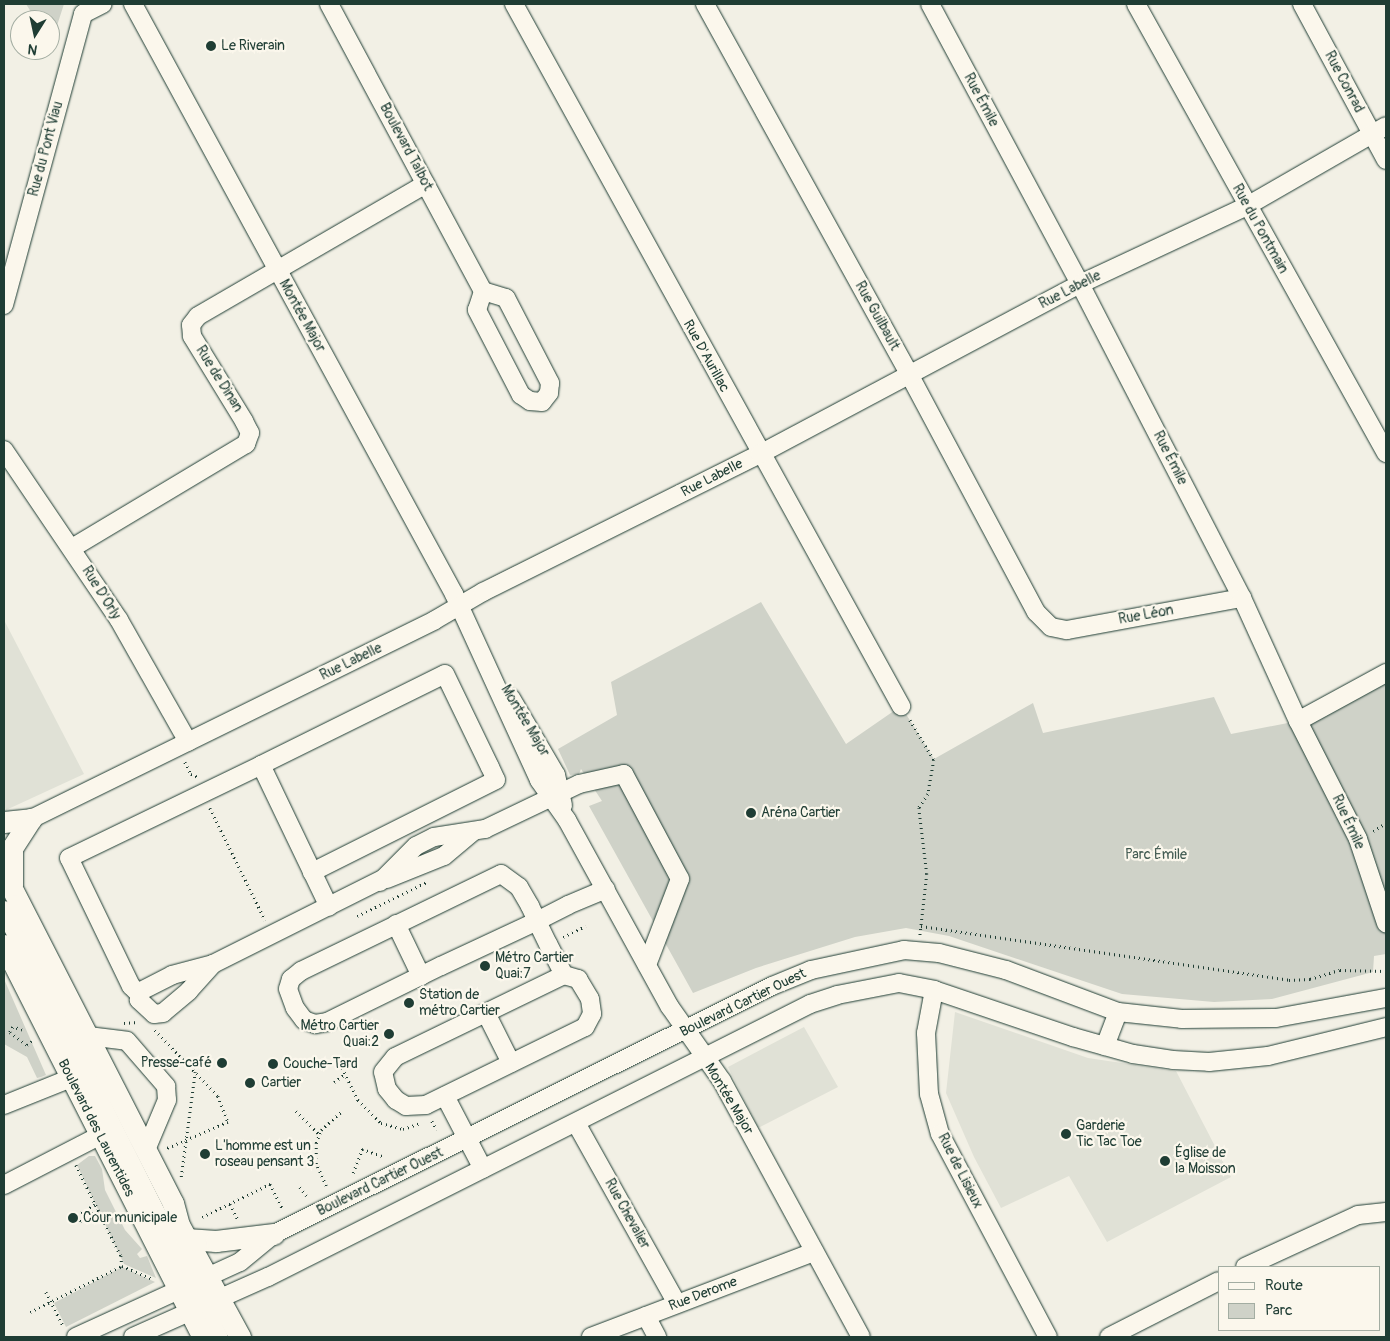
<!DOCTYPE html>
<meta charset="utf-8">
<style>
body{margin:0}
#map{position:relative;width:1390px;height:1341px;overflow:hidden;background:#f2f0e5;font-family:Pangolin,sans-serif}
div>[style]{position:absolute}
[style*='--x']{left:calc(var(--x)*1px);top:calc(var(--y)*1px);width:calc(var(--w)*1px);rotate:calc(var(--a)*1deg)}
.built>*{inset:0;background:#e0e1d6}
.green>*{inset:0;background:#cfd2c8}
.path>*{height:2.5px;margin-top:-1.25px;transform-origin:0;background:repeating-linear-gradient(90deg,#1f3d34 0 1px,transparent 0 5px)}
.roads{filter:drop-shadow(0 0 1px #1f3d34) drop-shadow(0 0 1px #1f3d34)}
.minor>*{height:18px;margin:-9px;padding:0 9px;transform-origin:9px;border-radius:9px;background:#fbf7ec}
.major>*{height:21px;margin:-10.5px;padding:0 10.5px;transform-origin:10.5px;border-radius:10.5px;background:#fbf7ec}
.dots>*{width:14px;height:14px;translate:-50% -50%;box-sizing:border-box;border:2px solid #fbf7ec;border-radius:50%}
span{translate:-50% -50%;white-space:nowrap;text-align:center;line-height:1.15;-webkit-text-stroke:4.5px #fbf7ec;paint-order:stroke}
.poi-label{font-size:14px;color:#1f3d34}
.left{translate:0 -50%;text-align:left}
.right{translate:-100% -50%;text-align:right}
.street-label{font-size:14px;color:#1f3d34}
.park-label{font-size:14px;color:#425b52}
.frame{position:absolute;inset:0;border:5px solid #1f3d34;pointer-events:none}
.legend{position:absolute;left:1218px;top:1266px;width:162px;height:65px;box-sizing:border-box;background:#fbf7ec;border:1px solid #a3ada2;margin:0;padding:6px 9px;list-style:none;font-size:15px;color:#1f3d34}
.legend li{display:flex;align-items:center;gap:10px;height:25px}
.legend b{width:25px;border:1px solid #a3ada2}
.north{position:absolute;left:10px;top:10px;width:50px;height:50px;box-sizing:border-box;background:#fbf7ec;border:1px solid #a3ada2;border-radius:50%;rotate:190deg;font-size:14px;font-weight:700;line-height:20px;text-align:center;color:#1f3d34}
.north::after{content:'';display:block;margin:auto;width:18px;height:22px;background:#1f3d34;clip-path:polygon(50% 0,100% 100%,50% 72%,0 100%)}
</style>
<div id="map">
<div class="built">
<i style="clip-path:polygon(4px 620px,84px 774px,6px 810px,4px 805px)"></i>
<i style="clip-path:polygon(955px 1012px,1088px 1058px,1176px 1071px,1231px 1177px,1107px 1242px,1069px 1176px,1001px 1208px,974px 1157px,946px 1093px)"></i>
<i style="clip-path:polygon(804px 1027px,838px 1087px,758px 1128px,728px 1067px)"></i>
</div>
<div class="green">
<i style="clip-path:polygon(26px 4px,64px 4px,53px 38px,50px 20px,36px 20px)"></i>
<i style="clip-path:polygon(761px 602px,846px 744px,901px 706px,934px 759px,1033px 703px,1043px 733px,1214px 697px,1231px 734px,1298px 721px,1386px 673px,1386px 954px,1374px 956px,1373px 972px,1272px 999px,1214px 1002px,1122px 994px,949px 936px,906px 928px,855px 937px,756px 968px,693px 993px,589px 806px,602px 801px,581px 769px,579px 774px,570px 775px,558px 749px,617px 715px,611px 682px)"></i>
<i style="clip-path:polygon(4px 979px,46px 1075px,41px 1077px,37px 1078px,27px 1057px,4px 1044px)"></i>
<i style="clip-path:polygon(89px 1156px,95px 1156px,102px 1169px,105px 1190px,125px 1230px,142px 1249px,137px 1254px,140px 1258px,147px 1256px,156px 1278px,124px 1264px,77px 1165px)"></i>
<i style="clip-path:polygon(122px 1267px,155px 1282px,66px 1327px,54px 1303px)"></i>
</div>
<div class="path">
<i style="--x:910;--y:720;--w:47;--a:59"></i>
<i style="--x:934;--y:760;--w:35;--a:100"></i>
<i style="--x:928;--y:794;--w:17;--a:123"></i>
<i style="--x:919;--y:808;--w:66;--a:83.1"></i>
<i style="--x:927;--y:874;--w:62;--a:96.4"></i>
<i style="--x:185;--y:762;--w:13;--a:63"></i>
<i style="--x:191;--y:774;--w:8;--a:23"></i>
<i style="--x:210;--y:808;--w:125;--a:63.8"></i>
<i style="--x:1373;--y:831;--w:15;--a:-32"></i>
<i style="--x:357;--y:916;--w:78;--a:-25.9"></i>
<i style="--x:921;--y:926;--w:372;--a:8.3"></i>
<i style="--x:1289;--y:980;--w:21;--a:-3"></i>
<i style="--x:1310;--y:979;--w:31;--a:-17"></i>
<i style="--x:1340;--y:970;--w:46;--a:1.2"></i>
<i style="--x:563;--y:937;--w:25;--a:-26"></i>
<i style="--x:124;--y:1023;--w:14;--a:-4"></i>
<i style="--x:22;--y:1030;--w:9;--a:-162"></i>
<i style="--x:13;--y:1027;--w:6;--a:121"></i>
<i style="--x:10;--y:1032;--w:21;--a:37"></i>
<i style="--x:27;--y:1045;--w:6;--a:-39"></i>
<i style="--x:155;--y:1030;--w:91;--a:46.3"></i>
<i style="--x:218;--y:1096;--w:28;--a:69"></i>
<i style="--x:228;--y:1122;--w:68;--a:156.5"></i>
<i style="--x:338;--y:1059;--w:46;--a:64"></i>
<i style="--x:358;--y:1100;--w:33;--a:45"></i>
<i style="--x:381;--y:1123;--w:23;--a:15"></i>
<i style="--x:403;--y:1129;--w:18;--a:-19"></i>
<i style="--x:187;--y:1064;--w:8;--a:-45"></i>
<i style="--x:334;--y:1082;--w:14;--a:-36"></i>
<i style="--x:296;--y:1111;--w:33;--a:45"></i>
<i style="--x:432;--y:1121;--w:10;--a:61"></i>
<i style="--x:76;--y:1165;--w:102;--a:63.7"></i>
<i style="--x:121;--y:1256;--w:10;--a:84"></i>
<i style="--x:353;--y:1173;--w:26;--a:-69"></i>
<i style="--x:362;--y:1149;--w:24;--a:19"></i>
<i style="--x:181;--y:1177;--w:106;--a:-82.4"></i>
<i style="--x:326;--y:1186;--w:24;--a:-114"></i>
<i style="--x:316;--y:1164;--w:21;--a:-90"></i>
<i style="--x:316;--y:1143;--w:14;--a:-69"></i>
<i style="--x:321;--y:1130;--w:28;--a:-42"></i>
<i style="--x:300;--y:1187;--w:11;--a:52"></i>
<i style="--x:230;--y:1204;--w:18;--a:63"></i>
<i style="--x:95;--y:1205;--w:21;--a:149"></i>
<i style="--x:77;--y:1216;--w:6;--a:59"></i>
<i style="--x:80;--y:1221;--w:21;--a:-31"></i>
<i style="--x:202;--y:1217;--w:76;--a:-25.9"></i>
<i style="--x:270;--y:1184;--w:27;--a:63"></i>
<i style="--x:122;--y:1266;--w:33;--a:23"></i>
<i style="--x:46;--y:1292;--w:39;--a:63"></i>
<i style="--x:30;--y:1312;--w:103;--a:-26.6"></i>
</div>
<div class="roads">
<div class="minor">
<i style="--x:133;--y:4;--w:672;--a:61.45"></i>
<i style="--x:454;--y:594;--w:205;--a:65.4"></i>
<i style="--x:539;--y:780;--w:49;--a:55"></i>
<i style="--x:567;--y:820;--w:213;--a:61.2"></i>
<i style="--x:670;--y:1007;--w:90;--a:54.9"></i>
<i style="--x:722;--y:1081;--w:291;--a:61.5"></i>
<i style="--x:329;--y:4;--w:326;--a:61.8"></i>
<i style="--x:483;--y:291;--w:24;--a:17"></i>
<i style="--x:506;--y:298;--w:96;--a:62.6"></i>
<i style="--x:550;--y:383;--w:10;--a:96"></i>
<i style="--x:549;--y:393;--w:11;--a:128"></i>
<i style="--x:542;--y:402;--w:12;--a:-175"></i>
<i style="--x:530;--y:401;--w:11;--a:-146"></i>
<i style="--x:521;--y:395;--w:96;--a:-117.4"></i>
<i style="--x:477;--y:310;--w:20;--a:-72"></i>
<i style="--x:514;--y:4;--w:802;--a:61.13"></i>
<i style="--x:705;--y:4;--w:423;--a:61.1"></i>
<i style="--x:909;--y:374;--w:270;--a:61.9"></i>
<i style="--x:1036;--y:612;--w:21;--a:45"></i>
<i style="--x:1051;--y:627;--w:16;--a:11"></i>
<i style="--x:1067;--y:630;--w:178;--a:-10.4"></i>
<i style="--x:930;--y:4;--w:318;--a:61.8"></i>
<i style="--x:1080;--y:284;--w:353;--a:62.7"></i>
<i style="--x:1242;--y:598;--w:135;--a:65.5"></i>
<i style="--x:1298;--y:721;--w:132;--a:63"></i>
<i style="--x:1358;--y:839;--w:89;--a:71.6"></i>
<i style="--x:1136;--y:4;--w:514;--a:60.89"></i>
<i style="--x:1302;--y:4;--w:177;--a:61.7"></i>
<i style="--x:4;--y:305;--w:302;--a:-74.8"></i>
<i style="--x:83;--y:14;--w:22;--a:-27"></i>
<i style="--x:4;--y:450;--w:205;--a:55.9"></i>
<i style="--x:119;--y:620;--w:140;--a:60.5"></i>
<i style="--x:72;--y:548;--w:203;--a:-30.9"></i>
<i style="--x:246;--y:444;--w:12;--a:-70"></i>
<i style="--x:250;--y:433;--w:13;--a:-117"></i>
<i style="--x:244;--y:421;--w:100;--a:-121.5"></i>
<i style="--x:192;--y:336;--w:11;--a:-95"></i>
<i style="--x:191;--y:325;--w:11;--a:-52"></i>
<i style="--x:198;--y:316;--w:263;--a:-30.1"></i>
<i style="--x:511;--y:698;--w:89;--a:59.7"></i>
<i style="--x:556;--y:775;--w:31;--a:77"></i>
<i style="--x:1298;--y:721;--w:100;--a:-28.6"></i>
<i style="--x:261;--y:765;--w:205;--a:-26.3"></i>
<i style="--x:445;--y:674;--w:103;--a:64.2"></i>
<i style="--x:490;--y:767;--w:14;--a:65"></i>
<i style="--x:496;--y:780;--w:206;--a:153.4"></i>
<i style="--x:31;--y:819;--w:450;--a:-26.2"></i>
<i style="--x:435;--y:620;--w:56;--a:-30.3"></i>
<i style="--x:483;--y:592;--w:309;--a:-26.5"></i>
<i style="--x:760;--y:454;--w:362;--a:-28"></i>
<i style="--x:1080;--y:284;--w:184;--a:-25"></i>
<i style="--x:1247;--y:206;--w:160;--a:-29.9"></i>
<i style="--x:387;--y:879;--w:61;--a:-22"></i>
<i style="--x:444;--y:856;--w:38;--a:-40"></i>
<i style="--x:380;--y:882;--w:51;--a:-45"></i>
<i style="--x:416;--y:846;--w:20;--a:-27"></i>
<i style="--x:434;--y:837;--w:52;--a:-8.9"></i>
<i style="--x:485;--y:829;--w:104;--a:-25.6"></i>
<i style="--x:579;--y:784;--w:46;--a:-12.5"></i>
<i style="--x:624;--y:774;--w:119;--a:61.9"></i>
<i style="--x:680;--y:879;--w:92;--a:111"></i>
<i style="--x:4;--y:910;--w:478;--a:63.3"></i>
<i style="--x:396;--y:924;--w:58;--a:64.3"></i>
<i style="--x:213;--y:964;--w:36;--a:132"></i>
<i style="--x:189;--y:991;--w:34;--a:140"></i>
<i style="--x:163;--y:1013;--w:9;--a:174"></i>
<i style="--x:154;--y:1014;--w:21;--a:-137"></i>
<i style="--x:139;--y:1000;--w:9;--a:-77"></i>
<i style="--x:141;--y:991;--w:35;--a:-27"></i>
<i style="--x:172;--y:975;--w:42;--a:-15"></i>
<i style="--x:213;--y:964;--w:197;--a:-26.6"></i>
<i style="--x:564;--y:975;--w:35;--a:-117"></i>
<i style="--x:548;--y:944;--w:25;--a:-116"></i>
<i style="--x:537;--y:921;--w:17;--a:-115"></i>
<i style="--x:530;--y:906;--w:22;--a:-120"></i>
<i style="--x:519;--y:887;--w:22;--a:-144"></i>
<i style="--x:501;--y:874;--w:222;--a:154.1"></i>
<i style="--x:301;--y:971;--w:13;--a:141"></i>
<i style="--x:291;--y:979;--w:10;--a:107"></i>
<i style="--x:288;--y:989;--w:20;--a:70"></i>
<i style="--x:295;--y:1008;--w:15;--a:53"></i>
<i style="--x:304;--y:1020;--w:12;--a:20"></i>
<i style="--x:315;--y:1024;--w:12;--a:-9"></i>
<i style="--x:327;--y:1022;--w:127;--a:-26.2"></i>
<i style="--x:441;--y:966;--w:106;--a:-25.1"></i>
<i style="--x:537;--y:921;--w:35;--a:-27"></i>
<i style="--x:568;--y:905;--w:41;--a:-22.8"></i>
<i style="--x:564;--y:975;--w:15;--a:16"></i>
<i style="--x:578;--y:979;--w:23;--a:59"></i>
<i style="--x:590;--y:999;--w:15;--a:82"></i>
<i style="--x:592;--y:1014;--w:15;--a:118"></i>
<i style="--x:585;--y:1027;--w:177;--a:153.9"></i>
<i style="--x:426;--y:1105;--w:20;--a:177"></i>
<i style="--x:406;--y:1106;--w:12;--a:-149"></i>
<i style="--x:396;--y:1100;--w:14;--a:-129"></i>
<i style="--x:387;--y:1089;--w:17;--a:-103"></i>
<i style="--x:383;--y:1072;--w:19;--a:-51"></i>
<i style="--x:395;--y:1057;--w:188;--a:-25.9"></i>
<i style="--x:934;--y:990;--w:44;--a:100.5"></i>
<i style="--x:926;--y:1033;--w:61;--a:87.2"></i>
<i style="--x:929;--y:1094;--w:41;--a:74.6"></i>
<i style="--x:940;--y:1134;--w:230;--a:62"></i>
<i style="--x:139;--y:994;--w:11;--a:-135"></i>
<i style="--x:131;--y:986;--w:142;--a:-115.8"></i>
<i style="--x:69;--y:858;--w:213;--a:-25.8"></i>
<i style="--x:261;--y:765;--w:157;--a:64.4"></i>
<i style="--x:486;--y:1013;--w:56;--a:63.4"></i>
<i style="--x:88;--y:1036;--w:39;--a:7"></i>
<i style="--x:127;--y:1041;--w:60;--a:49.1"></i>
<i style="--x:166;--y:1086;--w:14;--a:86"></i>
<i style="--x:167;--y:1100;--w:54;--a:112.8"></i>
<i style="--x:1105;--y:1046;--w:36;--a:-69"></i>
<i style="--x:445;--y:1096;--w:82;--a:62.5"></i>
<i style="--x:4;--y:1105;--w:72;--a:-21.9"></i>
<i style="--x:576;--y:1123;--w:207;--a:60.8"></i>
<i style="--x:4;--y:1185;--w:109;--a:-27.3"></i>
<i style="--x:1245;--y:1267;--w:124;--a:-24.7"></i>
<i style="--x:1358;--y:1215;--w:28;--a:-6"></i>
<i style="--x:646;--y:1316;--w:24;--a:62"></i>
<i style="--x:76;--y:1337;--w:180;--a:-24.6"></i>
<i style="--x:240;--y:1262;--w:44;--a:-39.5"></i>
<i style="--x:274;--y:1234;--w:556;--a:-26.47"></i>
<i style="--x:772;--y:986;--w:42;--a:-22.3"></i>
<i style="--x:811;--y:970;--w:95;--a:-12.1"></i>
<i style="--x:904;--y:950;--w:35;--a:5"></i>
<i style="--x:939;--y:953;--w:69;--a:14.2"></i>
<i style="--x:1006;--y:970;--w:120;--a:20.6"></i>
<i style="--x:1118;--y:1012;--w:64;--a:6.2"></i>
<i style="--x:1182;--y:1019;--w:94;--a:-0.6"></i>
<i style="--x:1276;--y:1018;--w:112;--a:-10.3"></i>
<i style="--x:133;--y:1337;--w:148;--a:-24"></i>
<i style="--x:268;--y:1277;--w:607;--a:-26.73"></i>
<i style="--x:810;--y:1004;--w:28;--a:-18"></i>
<i style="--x:837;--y:995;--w:63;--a:-11"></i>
<i style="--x:899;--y:983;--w:36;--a:11"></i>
<i style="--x:934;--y:990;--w:147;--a:18.7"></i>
<i style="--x:1073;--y:1037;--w:62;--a:15.8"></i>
<i style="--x:1133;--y:1054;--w:40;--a:8.5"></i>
<i style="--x:1173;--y:1060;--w:36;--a:3"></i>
<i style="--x:1209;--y:1062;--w:59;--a:-5.8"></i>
<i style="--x:1268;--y:1056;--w:122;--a:-13.8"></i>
<i style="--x:591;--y:1337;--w:239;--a:-20.9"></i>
<i style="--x:1109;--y:1337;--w:123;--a:-27"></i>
</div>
<div class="major">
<i style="--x:4;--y:822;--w:27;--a:-6"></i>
<i style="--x:4;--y:873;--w:371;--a:62.9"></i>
<i style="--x:173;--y:1203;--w:23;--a:75"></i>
<i style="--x:179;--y:1225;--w:128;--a:61.4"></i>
<i style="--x:12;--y:885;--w:37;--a:-90"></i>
<i style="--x:12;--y:848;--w:35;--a:-57"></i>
<i style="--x:4;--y:945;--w:440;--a:63.1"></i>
<i style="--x:186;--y:1239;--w:30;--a:4"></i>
<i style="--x:216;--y:1241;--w:58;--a:-6.9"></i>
</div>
</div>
<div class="dots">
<i style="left:211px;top:46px;background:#1f3d34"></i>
<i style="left:751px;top:813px;background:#1f3d34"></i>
<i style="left:485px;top:966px;background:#1f3d34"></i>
<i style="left:409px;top:1003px;background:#1f3d34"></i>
<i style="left:389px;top:1034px;background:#1f3d34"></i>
<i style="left:222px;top:1063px;background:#1f3d34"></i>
<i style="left:273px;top:1064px;background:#1f3d34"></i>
<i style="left:250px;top:1083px;background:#1f3d34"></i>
<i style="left:1066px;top:1134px;background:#1f3d34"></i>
<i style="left:205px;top:1154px;background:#1f3d34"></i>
<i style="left:1165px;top:1161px;background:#1f3d34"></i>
<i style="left:73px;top:1218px;background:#1f3d34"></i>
</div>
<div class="poi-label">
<span class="left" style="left:221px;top:46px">Le Riverain</span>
<span class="left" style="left:761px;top:813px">Aréna Cartier</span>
<span class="left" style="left:495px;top:966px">Métro Cartier<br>Quai:7</span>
<span class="left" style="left:419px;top:1003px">Station de<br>métro Cartier</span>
<span class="right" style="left:379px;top:1034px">Métro Cartier<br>Quai:2</span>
<span class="right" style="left:212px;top:1063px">Presse-café</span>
<span class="left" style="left:283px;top:1064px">Couche-Tard</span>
<span class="left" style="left:261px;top:1083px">Cartier</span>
<span class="left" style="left:1076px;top:1134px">Garderie<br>Tic Tac Toe</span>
<span class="left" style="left:215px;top:1154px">L'homme est un<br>roseau pensant 3</span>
<span class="left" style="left:1175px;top:1161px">Église de<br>la Moisson</span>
<span class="left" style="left:83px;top:1218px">Cour municipale</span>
</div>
<div class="street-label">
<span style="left:1344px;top:82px;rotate:62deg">Rue Conrad</span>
<span style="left:981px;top:100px;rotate:62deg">Rue Émile</span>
<span style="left:406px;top:147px;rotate:62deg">Boulevard Talbot</span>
<span style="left:46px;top:149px;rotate:-75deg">Rue du Pont Viau</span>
<span style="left:1260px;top:229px;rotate:61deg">Rue du Pontmain</span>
<span style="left:1070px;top:290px;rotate:-27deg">Rue Labelle</span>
<span style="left:302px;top:316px;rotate:61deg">Montée Major</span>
<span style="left:877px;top:316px;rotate:61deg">Rue Guilbault</span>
<span style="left:706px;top:356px;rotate:61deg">Rue D'Aurillac</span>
<span style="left:219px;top:379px;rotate:58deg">Rue de Dinan</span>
<span style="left:1170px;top:458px;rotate:63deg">Rue Émile</span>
<span style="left:712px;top:478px;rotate:-27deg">Rue Labelle</span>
<span style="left:101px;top:593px;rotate:58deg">Rue D'Orly</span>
<span style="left:1146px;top:615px;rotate:-10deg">Rue Léon</span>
<span style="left:351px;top:662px;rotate:-26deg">Rue Labelle</span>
<span style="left:525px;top:721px;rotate:59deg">Montée Major</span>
<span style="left:1348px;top:822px;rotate:65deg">Rue Émile</span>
<span style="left:743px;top:1003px;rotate:-26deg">Boulevard Cartier Ouest</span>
<span style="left:729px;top:1099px;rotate:59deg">Montée Major</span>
<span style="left:96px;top:1128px;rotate:63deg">Boulevard des Laurentides</span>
<span style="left:960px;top:1171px;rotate:63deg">Rue de Lisieux</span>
<span style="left:380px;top:1182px;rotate:-26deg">Boulevard Cartier Ouest</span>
<span style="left:627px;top:1214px;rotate:61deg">Rue Chevalier</span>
<span style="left:703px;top:1294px;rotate:-21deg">Rue Derome</span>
</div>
<div class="park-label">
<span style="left:1156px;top:855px">Parc Émile</span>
</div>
<div class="frame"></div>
<ul class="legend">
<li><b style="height:6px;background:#fbf7ec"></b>Route</li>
<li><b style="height:14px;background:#cfd2c8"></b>Parc</li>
</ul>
<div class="north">N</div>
</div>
